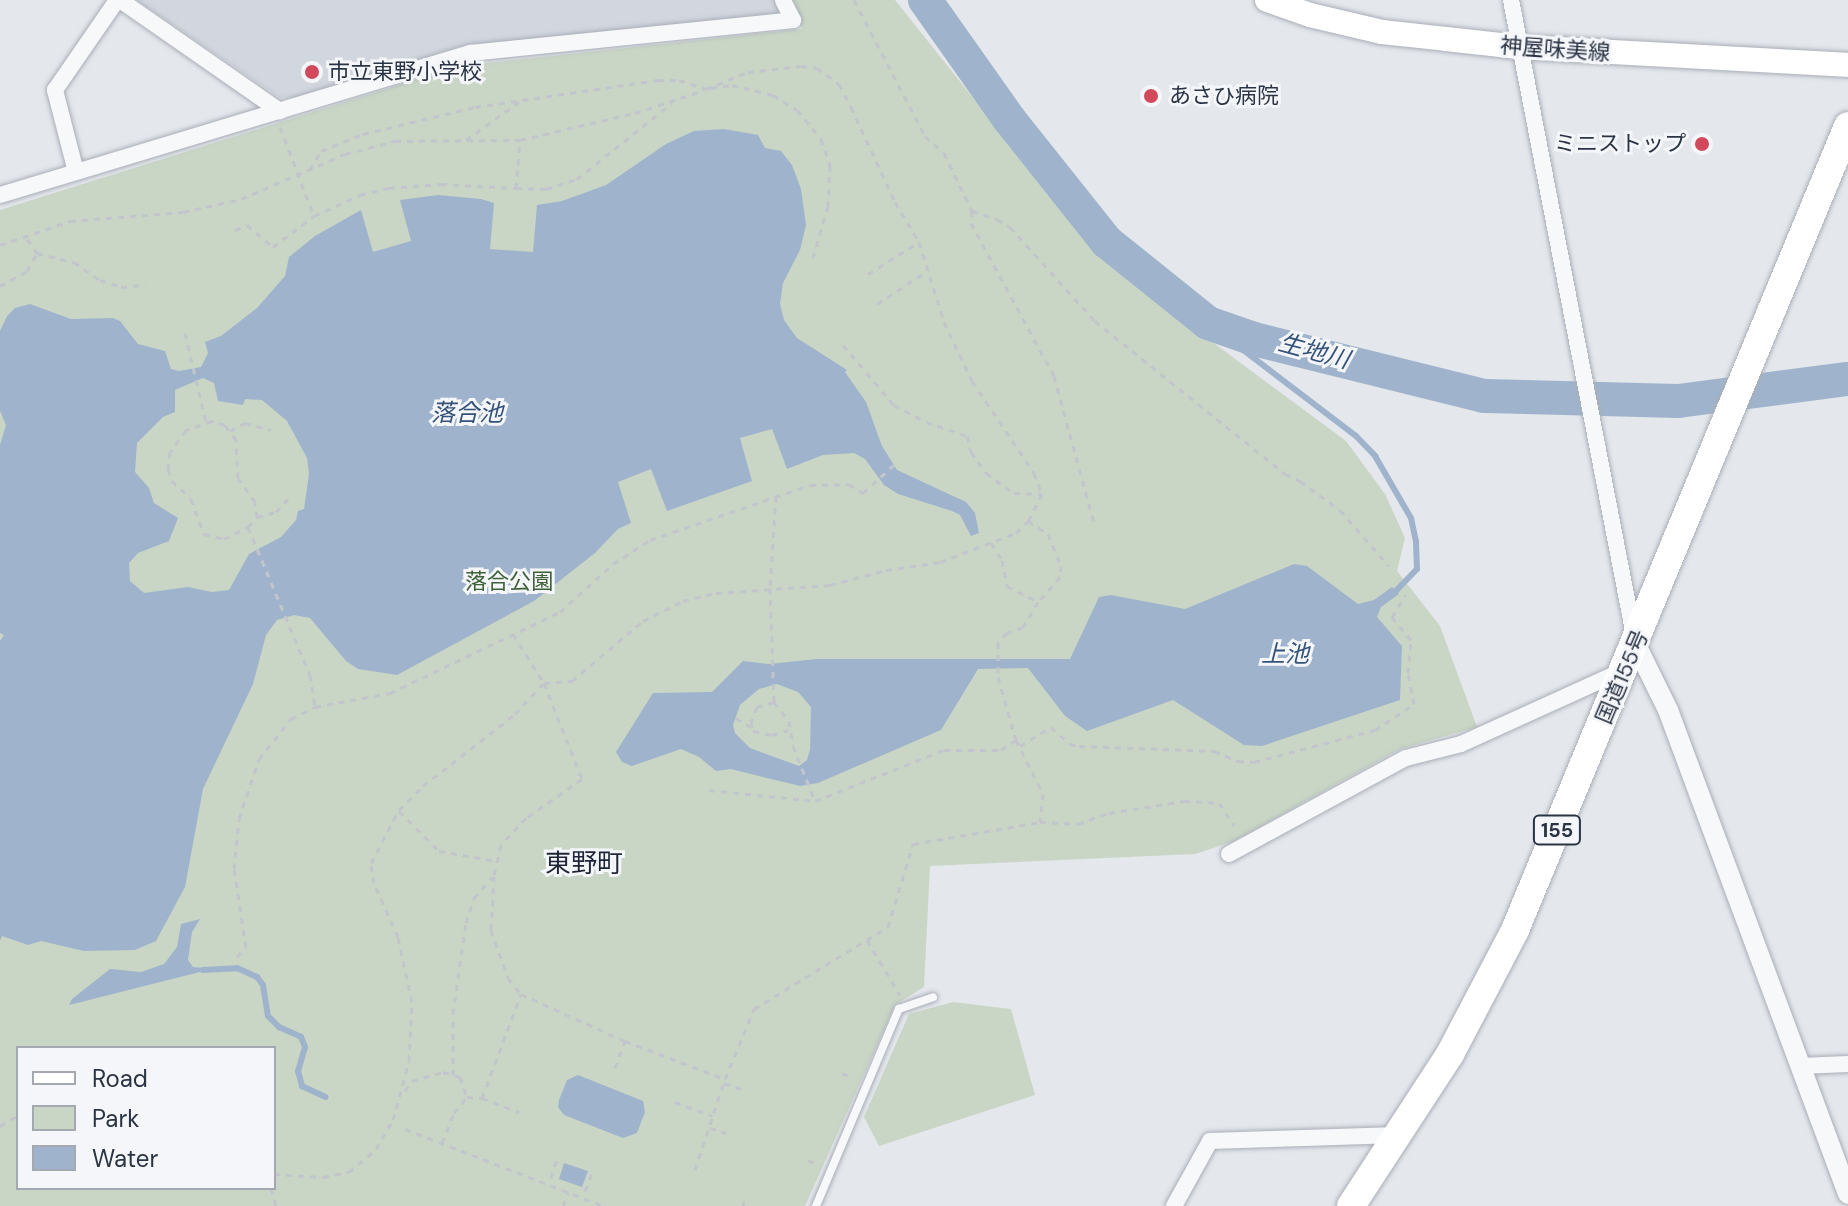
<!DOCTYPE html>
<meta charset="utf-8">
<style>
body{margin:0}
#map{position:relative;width:1848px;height:1206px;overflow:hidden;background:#e4e7ec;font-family:"DM Sans","Noto Sans JP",sans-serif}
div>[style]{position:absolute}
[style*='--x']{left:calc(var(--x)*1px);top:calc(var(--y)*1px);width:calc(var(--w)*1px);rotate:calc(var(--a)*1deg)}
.built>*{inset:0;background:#d2d6de}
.green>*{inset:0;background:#c9d6c5}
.water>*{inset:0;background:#9fb4cc}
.stream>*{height:6px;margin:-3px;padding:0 3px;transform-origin:3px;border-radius:3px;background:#9fb4cc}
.river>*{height:34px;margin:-17px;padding:0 17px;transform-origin:17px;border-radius:17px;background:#9fb4cc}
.path>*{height:3px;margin-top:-1.5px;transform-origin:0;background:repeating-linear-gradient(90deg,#c2c5cb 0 6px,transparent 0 12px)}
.roads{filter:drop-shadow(0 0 2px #a9aeb7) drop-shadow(0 0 2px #a9aeb7)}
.service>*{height:8px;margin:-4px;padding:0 4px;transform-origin:4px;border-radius:4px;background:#f7f8fa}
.minor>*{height:16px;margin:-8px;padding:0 8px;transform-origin:8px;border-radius:8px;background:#f7f8fa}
.tertiary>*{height:20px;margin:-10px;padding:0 10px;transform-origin:10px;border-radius:10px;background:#f7f8fa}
.secondary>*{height:24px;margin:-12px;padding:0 12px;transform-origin:12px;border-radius:12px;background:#fff}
.trunk>*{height:28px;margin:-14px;padding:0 14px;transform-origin:14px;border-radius:14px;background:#fff}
.dots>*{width:22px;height:22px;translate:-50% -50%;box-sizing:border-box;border:4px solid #f4f6f9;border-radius:50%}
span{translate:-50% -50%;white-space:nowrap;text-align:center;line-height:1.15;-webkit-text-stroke:6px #f4f6f9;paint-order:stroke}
.shield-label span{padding:2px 6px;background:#f4f6f9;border:2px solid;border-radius:6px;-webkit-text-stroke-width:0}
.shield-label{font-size:20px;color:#2b3445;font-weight:700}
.street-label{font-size:22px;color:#2b3445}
.poi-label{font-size:22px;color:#2b3445}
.left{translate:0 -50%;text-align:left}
.right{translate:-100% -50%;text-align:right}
.park-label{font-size:22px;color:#3f6138}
.water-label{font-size:24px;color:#34527a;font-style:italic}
.quarter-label{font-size:26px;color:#1d2536}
.legend{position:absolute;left:16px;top:1046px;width:260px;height:144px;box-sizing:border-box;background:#f4f6f9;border:2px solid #a4a8b1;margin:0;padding:10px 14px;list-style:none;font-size:24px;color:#2b3445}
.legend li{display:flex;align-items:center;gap:16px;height:40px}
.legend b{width:40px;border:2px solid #a4a8b1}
</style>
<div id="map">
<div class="built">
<i style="clip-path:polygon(137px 0,775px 0,781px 11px,777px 16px,458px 47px,304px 97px,280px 98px)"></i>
</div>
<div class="green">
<i style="clip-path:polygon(evenodd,788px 0,895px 0,1062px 209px,1111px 262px,1161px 304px,1346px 441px,1385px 494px,1405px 538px,1397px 571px,1440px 626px,1477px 727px,1400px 749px,1234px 841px,1195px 854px,930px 866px,924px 987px,895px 1005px,805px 1206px,0 1206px,0 210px,460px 66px,802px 29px,788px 0,18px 1048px,274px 1048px,274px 1188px,18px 1188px,18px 1048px)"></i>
<i style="clip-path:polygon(953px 1002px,1011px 1009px,1035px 1095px,879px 1146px,864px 1117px,909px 1014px)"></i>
</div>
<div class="water">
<i style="clip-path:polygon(evenodd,724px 129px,758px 135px,765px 148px,781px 151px,792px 165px,801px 189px,806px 225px,800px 250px,783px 283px,780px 304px,784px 320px,797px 338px,847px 370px,845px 372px,866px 402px,882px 446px,897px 470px,966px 502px,975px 513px,979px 533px,971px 536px,960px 515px,952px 511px,898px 494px,884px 485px,865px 459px,854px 453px,823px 455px,787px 469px,772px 429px,740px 438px,752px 481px,667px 511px,651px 469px,618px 482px,631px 523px,618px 529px,595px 553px,534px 601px,397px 675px,358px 669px,346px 661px,310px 618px,294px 615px,277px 620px,266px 635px,253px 684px,203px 789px,185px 887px,156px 941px,135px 950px,84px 951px,41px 941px,28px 945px,2px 936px,0 941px,0 641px,4px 635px,0 633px,0 445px,6px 425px,0 411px,0 331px,7px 316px,15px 308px,30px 304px,71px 319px,113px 318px,120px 321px,138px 344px,165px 351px,171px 369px,179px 371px,201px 367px,208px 353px,205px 342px,221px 336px,257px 308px,285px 276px,289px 257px,315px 236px,361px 210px,373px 252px,411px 241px,400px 200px,438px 195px,481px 199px,494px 203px,490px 249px,533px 252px,537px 205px,562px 201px,606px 185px,666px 144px,694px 131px,724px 129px,203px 378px,214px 383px,218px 401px,243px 405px,245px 399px,262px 400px,287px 421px,307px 458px,309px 474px,304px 509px,298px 511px,296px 520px,281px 537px,249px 554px,229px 590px,212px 592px,188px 587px,144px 593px,130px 581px,129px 563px,138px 553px,169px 541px,178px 518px,154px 503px,149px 488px,135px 472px,137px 443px,163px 417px,175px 412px,175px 390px,203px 378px)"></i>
<i style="clip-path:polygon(evenodd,1294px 564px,1307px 566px,1358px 604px,1374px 600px,1392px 587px,1399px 594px,1381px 607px,1377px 617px,1402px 646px,1400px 700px,1262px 746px,1244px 745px,1173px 700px,1087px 731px,1065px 716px,1028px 668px,978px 669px,941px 730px,818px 783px,800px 786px,731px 769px,716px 771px,699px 757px,681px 749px,632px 766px,622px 762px,616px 752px,653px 693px,712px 692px,743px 661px,769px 664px,817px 659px,1070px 659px,1099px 597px,1111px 595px,1185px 609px,1294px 564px,777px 684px,798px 692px,811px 707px,810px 749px,807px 760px,799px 766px,750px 748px,735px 733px,733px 725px,740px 705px,759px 689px,777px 684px)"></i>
<i style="clip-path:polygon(200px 919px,192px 932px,188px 960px,193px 967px,212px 969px,69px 1005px,72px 999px,110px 969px,141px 972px,164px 964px,177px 947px,181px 924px)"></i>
<i style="clip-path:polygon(578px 1075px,643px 1101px,645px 1112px,637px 1133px,623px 1138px,564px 1115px,558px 1107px,559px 1100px,567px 1080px)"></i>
<i style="clip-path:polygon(564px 1163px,588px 1171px,582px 1187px,559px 1179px)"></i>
</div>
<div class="stream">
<i style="--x:1208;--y:323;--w:186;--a:37.4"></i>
<i style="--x:1356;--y:436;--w:28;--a:46"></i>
<i style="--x:1375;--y:456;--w:72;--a:59.9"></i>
<i style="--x:1411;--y:518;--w:25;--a:78"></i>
<i style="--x:1416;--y:542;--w:27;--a:88"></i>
<i style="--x:1417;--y:569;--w:30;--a:134"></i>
<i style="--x:203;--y:970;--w:34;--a:-3"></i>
<i style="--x:237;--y:968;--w:22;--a:24"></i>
<i style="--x:257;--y:977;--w:10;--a:53"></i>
<i style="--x:263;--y:985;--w:31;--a:81"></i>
<i style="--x:268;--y:1016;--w:16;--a:45"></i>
<i style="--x:279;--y:1027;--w:24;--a:24"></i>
<i style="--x:301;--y:1037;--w:11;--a:68"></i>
<i style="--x:305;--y:1047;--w:25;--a:106"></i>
<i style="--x:298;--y:1071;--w:16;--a:75"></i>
<i style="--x:302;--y:1086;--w:26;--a:25"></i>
</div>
<div class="river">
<i style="--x:925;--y:0;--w:146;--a:54.8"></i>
<i style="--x:1009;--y:119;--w:157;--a:51.5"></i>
<i style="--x:1107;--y:242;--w:129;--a:38.7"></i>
<i style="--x:1208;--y:323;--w:49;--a:19.2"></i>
<i style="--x:1254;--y:339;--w:237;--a:13.9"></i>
<i style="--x:1484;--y:396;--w:194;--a:1.5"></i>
<i style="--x:1678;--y:401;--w:171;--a:-7.4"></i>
</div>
<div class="path">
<i style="--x:854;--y:0;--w:153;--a:62.4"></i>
<i style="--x:925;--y:136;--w:25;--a:42"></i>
<i style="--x:944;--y:153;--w:64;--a:64.2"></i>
<i style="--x:972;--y:211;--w:12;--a:95"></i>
<i style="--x:971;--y:223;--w:174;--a:61.5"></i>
<i style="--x:1054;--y:376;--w:152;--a:74.8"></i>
<i style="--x:711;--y:88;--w:21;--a:-8"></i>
<i style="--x:732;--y:85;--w:42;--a:13.7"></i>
<i style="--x:773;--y:95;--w:28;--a:32"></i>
<i style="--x:797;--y:110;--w:38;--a:50"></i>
<i style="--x:821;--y:139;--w:28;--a:71"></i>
<i style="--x:830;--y:165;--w:41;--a:92.8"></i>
<i style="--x:828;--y:206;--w:57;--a:106.2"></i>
<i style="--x:280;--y:127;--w:95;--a:69.1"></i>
<i style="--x:466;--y:140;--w:65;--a:-35.6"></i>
<i style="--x:310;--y:170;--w:22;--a:-60"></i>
<i style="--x:321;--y:151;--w:45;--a:-22"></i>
<i style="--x:363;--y:134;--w:115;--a:-13.6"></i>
<i style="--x:475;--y:107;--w:185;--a:-8.4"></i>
<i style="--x:658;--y:80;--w:21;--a:0"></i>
<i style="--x:679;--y:80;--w:28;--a:18"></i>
<i style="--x:706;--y:89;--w:45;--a:-22"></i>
<i style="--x:748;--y:72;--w:53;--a:-6.5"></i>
<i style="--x:801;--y:66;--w:16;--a:7"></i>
<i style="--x:817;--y:68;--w:27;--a:36"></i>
<i style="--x:839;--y:84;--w:26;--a:62"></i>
<i style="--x:851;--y:107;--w:105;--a:65.1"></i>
<i style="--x:895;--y:202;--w:47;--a:59"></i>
<i style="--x:919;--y:242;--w:84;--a:72.6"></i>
<i style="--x:944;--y:322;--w:65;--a:64.6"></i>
<i style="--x:972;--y:381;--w:111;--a:56"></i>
<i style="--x:1034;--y:473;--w:22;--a:69"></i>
<i style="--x:516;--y:188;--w:30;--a:2"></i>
<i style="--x:546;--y:189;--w:33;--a:-18"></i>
<i style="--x:577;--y:179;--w:122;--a:-38.7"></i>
<i style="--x:972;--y:211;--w:26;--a:18"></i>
<i style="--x:997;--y:219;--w:15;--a:32"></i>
<i style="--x:1010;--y:227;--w:127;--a:47.9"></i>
<i style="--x:1095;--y:321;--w:244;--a:38.8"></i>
<i style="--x:1285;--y:474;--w:17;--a:25"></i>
<i style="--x:1300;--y:481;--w:49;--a:35.9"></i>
<i style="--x:1340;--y:510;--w:74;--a:48.8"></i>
<i style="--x:235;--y:230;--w:13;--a:-23"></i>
<i style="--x:247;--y:225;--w:34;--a:40"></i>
<i style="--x:273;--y:247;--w:51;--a:-37.1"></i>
<i style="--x:314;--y:216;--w:51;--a:-24.5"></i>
<i style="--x:360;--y:195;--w:30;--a:-14"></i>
<i style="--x:389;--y:188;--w:52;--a:-4.4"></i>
<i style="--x:441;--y:184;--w:75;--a:3.1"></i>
<i style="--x:516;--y:188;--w:48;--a:-85.2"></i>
<i style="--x:27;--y:239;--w:17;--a:54"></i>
<i style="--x:37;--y:253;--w:38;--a:14"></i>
<i style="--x:74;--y:262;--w:32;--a:35"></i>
<i style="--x:100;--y:280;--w:22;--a:18"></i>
<i style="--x:121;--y:287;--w:25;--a:-5"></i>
<i style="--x:0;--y:245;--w:74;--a:-18.9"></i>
<i style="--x:70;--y:221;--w:113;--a:-4.6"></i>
<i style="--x:183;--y:212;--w:59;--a:-12.6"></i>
<i style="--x:241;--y:199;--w:113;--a:-23.4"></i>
<i style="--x:345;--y:154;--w:52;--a:-14.6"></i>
<i style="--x:395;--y:141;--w:125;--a:-0.5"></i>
<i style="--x:520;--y:140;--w:118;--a:-13.2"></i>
<i style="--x:635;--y:113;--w:73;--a:-18.4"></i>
<i style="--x:868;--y:274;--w:60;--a:-32.1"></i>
<i style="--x:0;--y:286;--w:31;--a:-29"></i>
<i style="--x:27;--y:271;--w:21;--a:-61"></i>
<i style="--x:877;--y:304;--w:60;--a:-33.4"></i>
<i style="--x:185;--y:333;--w:91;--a:76.7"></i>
<i style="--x:843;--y:345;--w:79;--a:49.6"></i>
<i style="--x:894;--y:405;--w:36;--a:28"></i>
<i style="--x:926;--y:422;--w:43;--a:18.9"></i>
<i style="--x:967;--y:436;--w:16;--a:76"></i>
<i style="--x:971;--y:452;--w:26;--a:54"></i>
<i style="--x:986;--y:473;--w:34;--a:36"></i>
<i style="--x:1014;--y:493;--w:28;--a:2"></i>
<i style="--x:1042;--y:494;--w:30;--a:117"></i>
<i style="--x:1028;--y:521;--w:24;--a:33"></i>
<i style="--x:1048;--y:534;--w:35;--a:68"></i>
<i style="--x:1061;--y:566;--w:11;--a:95"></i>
<i style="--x:1060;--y:577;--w:33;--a:131"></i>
<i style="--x:1038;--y:602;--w:29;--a:121"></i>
<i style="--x:1023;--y:627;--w:17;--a:159"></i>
<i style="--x:1007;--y:633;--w:13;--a:135"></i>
<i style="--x:998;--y:642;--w:35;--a:90"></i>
<i style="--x:998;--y:677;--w:66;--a:74.1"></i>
<i style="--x:1016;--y:740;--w:60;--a:63.4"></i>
<i style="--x:1043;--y:794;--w:28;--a:96"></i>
<i style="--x:230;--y:431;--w:17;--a:-28"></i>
<i style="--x:245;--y:423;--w:27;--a:15"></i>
<i style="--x:776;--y:496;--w:92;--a:93.7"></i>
<i style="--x:770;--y:588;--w:114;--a:88"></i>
<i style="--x:774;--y:702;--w:24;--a:52"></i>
<i style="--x:789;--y:721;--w:25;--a:81"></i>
<i style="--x:793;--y:746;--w:59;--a:68.2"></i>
<i style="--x:257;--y:517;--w:15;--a:-98"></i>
<i style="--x:255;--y:502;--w:29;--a:-125"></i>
<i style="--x:238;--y:478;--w:38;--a:-93"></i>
<i style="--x:236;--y:440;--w:19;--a:-126"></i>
<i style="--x:225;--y:425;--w:14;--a:-163"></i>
<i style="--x:212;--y:421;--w:28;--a:161"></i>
<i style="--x:186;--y:430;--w:27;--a:126"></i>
<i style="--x:170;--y:452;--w:17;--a:97"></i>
<i style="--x:168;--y:469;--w:13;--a:72"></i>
<i style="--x:172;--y:481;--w:26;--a:43"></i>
<i style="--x:191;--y:499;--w:37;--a:70"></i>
<i style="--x:204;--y:534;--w:21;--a:14"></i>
<i style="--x:224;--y:539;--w:27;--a:-27"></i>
<i style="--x:248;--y:527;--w:13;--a:-48"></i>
<i style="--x:257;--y:517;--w:20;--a:-15"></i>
<i style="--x:276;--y:512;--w:19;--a:-47"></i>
<i style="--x:248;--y:527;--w:160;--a:67.3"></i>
<i style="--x:310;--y:675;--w:31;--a:81"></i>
<i style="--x:991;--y:543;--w:20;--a:57"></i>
<i style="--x:1002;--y:560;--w:26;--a:79"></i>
<i style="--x:1007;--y:586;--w:34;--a:27"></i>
<i style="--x:513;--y:634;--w:58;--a:57.7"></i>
<i style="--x:544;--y:683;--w:103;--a:68.4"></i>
<i style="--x:582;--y:779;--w:68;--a:145.1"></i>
<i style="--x:526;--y:818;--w:37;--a:133"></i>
<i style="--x:501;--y:845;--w:32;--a:103"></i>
<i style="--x:494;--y:876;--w:54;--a:93.2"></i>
<i style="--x:491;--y:930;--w:51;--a:70.5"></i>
<i style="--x:508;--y:978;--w:21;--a:51"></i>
<i style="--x:774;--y:702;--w:18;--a:164"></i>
<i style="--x:757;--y:707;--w:16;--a:112"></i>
<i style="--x:751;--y:722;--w:9;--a:77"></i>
<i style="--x:753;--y:731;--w:19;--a:12"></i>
<i style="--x:772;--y:735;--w:17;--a:-17"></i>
<i style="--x:736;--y:718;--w:17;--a:31"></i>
<i style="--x:1020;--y:746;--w:36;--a:-32"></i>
<i style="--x:1051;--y:727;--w:25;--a:42"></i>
<i style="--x:1070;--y:744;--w:9;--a:13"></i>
<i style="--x:1079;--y:746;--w:135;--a:2.1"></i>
<i style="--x:1214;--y:751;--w:26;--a:23"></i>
<i style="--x:1238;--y:761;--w:16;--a:4"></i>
<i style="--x:1254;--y:762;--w:125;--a:-14.8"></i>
<i style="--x:1375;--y:730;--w:47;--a:-33.7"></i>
<i style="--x:1414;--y:704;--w:32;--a:-101"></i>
<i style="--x:1408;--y:673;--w:33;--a:-85"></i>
<i style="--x:1411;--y:640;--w:30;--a:-130"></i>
<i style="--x:1392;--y:617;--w:26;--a:-59"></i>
<i style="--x:709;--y:790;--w:107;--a:5.9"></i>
<i style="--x:815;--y:801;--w:139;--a:-21.6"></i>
<i style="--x:944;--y:750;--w:57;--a:0"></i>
<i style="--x:1001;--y:750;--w:18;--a:-34"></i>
<i style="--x:399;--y:811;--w:57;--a:45"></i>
<i style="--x:439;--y:851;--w:59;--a:9.8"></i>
<i style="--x:867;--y:940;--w:64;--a:59"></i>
<i style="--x:237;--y:957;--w:13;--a:-48"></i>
<i style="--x:246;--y:947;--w:79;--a:-98.7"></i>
<i style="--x:234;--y:869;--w:50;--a:-84.3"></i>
<i style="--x:239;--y:819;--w:63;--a:-71.6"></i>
<i style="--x:259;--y:759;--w:51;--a:-51.3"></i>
<i style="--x:291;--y:719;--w:27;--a:-27"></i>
<i style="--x:315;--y:707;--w:76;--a:-10.6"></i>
<i style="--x:390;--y:693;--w:188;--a:-25.5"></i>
<i style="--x:560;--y:612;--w:72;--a:-42.2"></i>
<i style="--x:613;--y:564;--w:44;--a:-33"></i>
<i style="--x:650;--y:540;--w:169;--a:-19"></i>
<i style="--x:810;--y:485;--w:39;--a:-1"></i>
<i style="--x:849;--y:484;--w:17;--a:33"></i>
<i style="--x:863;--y:493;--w:45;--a:-42.3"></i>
<i style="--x:615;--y:1068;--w:29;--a:-70"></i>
<i style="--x:842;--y:1073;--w:12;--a:24"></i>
<i style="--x:453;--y:1075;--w:61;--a:-90"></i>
<i style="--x:453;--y:1014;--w:92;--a:-81.9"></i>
<i style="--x:466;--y:923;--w:26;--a:-72"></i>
<i style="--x:474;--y:898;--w:29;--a:-49"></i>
<i style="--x:724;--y:1083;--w:18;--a:19"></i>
<i style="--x:405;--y:1091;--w:12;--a:-55"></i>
<i style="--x:412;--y:1081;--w:32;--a:-16"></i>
<i style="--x:443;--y:1072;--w:18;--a:16"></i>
<i style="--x:460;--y:1077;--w:21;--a:71"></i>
<i style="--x:482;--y:1098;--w:40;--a:21"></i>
<i style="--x:675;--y:1102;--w:40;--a:20.2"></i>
<i style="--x:0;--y:1126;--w:21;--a:-31"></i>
<i style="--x:710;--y:1128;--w:17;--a:17"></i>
<i style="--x:405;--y:1129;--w:213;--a:21.2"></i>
<i style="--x:442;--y:1143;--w:32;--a:-68"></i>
<i style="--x:454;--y:1113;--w:21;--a:-51"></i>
<i style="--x:467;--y:1097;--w:15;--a:4"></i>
<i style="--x:482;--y:1098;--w:111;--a:-69.4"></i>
<i style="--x:521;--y:994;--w:114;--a:24.3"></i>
<i style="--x:625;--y:1041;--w:107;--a:20.8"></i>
<i style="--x:808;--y:1160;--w:12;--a:24"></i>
<i style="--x:695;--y:1170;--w:96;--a:-71.8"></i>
<i style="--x:725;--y:1079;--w:76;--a:-67.5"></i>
<i style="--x:754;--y:1009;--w:157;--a:-31.5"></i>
<i style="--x:888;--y:927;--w:87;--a:-73.2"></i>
<i style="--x:913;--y:844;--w:129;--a:-9.8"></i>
<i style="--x:1040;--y:822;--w:38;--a:3"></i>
<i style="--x:1078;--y:824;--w:33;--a:-20"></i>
<i style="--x:1109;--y:813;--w:76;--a:-9.1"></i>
<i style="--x:1184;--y:801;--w:35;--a:3"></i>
<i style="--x:1219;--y:803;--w:27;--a:56"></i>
<i style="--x:274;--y:1174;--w:49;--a:3.5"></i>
<i style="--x:323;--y:1177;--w:26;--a:-11"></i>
<i style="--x:349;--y:1172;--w:35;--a:-40"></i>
<i style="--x:376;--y:1149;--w:34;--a:-60"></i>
<i style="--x:393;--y:1120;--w:61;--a:-74.8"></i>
<i style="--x:409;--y:1061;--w:59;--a:-87.1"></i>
<i style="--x:412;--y:1002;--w:66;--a:-102.2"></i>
<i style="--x:398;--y:937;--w:59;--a:-114"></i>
<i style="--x:374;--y:883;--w:20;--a:-99"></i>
<i style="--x:371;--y:863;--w:60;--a:-62.2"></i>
<i style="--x:399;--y:810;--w:34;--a:-45"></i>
<i style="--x:423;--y:786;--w:117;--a:-38"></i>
<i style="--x:515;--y:714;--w:42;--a:-46.9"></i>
<i style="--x:544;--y:683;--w:28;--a:-4"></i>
<i style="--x:572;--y:681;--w:93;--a:-40.2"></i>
<i style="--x:643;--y:621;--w:45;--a:-26.6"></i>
<i style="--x:683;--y:601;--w:34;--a:-14"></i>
<i style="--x:716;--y:593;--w:114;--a:-4"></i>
<i style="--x:830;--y:585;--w:58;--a:-15"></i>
<i style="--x:886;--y:570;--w:55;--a:-8.4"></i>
<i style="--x:940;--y:562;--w:81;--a:-20.9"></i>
<i style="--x:1016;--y:533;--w:17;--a:-45"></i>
<i style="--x:551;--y:1178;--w:21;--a:-73"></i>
<i style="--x:271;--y:1188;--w:19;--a:74"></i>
<i style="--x:585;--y:1191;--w:22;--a:-68"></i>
<i style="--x:563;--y:1206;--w:15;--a:-70"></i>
<i style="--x:743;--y:1206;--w:5;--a:-79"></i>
</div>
<div class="roads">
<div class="service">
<i style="--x:816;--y:1206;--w:214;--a:-67.2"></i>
<i style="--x:899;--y:1009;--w:36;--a:-19"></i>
</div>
<div class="minor">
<i style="--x:120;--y:0;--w:195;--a:34.8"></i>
<i style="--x:1511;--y:0;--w:648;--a:79.05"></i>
<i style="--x:76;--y:172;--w:85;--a:-104.4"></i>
<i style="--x:55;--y:90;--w:109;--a:-55.4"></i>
<i style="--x:0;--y:195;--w:491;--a:-16.8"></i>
<i style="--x:470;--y:53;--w:325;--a:-5.8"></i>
<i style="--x:793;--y:20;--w:22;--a:-117"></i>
<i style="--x:1229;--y:854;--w:201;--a:-28.5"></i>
<i style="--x:1406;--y:758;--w:57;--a:-14.3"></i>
<i style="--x:1461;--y:744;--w:179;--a:-24.4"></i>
<i style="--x:1800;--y:1066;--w:48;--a:-2.4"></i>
<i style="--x:1174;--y:1206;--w:74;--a:-61"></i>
<i style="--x:1210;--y:1141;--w:188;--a:-1.8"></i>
</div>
<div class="tertiary">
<i style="--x:1636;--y:645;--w:72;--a:63.8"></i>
<i style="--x:1668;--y:710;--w:516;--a:69.6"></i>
</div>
<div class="secondary">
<i style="--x:1267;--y:0;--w:46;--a:19.2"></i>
<i style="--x:1310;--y:15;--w:74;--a:13.3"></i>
<i style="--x:1382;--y:32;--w:64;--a:6.2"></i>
<i style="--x:1446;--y:39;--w:73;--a:6.3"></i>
<i style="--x:1519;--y:47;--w:329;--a:3.1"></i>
</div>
<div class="trunk">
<i style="--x:1351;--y:1206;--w:181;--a:-56.9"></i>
<i style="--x:1450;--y:1054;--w:140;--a:-62.3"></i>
<i style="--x:1515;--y:930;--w:870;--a:-67.5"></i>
</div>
</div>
<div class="dots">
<i style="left:312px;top:72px;background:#d1495b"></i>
<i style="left:1151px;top:96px;background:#d1495b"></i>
<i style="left:1702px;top:144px;background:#d1495b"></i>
</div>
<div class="shield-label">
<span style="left:1557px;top:830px">155</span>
</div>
<div class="street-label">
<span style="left:1555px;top:49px;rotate:4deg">神屋味美線</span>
<span style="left:1622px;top:677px;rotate:-67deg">国道155号</span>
</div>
<div class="poi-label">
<span class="left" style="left:328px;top:72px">市立東野小学校</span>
<span class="left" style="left:1169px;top:96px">あさひ病院</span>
<span class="right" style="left:1686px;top:144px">ミニストップ</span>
</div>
<div class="park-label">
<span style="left:509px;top:582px">落合公園</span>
</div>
<div class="water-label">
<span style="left:1314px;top:351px;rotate:15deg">生地川</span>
<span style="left:467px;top:413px">落合池</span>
<span style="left:1285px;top:654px">上池</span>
</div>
<div class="quarter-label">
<span style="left:584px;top:864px">東野町</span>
</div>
<ul class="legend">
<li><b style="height:10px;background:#fff"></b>Road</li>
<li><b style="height:22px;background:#c9d6c5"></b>Park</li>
<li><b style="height:22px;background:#9fb4cc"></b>Water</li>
</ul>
</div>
